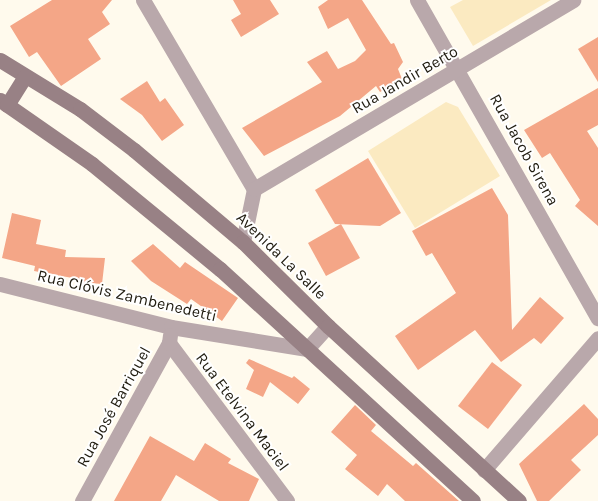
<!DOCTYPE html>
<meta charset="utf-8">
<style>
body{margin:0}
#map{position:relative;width:598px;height:501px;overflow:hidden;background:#fffaed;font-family:Karla,sans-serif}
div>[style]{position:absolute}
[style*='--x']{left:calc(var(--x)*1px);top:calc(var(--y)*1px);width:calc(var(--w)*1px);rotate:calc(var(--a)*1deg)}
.green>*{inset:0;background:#fbeac1}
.building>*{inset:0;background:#f4a687}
.minor>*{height:15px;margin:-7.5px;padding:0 7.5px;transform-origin:7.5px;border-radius:7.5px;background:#b9a8ab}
.secondary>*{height:15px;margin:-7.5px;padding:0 7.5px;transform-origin:7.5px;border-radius:7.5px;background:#988185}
span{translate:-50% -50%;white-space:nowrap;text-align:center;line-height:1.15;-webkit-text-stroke:4px #fff;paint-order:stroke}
.street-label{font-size:16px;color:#201c10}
</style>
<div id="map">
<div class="green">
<i style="clip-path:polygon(463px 0,551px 0,473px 46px,450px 7px)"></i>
<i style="clip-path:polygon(446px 102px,458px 107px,500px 176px,415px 228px,368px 151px)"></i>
</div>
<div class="building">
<i style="clip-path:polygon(52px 0,112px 0,102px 12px,110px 24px,88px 39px,101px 59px,61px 86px,37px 52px,29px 57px,10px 26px)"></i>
<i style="clip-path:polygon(233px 0,270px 0,279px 14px,241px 37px,231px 20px,241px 14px)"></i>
<i style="clip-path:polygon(328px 0,362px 0,391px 44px,394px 43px,403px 62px,398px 69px,402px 79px,380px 92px,376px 86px,340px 116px,264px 156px,242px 128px,322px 82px,307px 62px,327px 51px,338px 69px,355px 61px,366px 50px,348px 18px,328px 29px,318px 7px)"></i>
<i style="clip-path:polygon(598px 37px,598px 82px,578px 49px)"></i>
<i style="clip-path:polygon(147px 81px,160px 102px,165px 98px,184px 125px,162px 141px,142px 115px,120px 99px)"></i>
<i style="clip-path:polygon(598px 88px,598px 125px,587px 131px,598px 148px,598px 226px,575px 206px,580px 200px,550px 153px,542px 158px,524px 130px)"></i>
<i style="clip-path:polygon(368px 158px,401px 213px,380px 226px,335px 224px,315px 190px)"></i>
<i style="clip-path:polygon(492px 188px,508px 215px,512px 330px,540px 297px,564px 318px,541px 344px,534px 338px,501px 362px,475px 330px,418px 370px,395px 336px,456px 293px,432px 253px,426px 256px,412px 231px)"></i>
<i style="clip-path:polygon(12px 213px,41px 220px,36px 244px,66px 250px,65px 257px,105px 258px,102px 284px,78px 282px,78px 279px,34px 271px,35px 266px,2px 258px)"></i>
<i style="clip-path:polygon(341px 224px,360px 258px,326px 276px,308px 243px)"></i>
<i style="clip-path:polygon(153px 244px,180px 268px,185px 262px,238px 298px,222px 321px,191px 299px,187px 304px,151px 281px,131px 261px)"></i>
<i style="clip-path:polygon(249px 359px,292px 378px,294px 376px,310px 389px,298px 404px,270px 382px,263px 397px,246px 389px,254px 370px,246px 363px)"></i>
<i style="clip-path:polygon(492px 362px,522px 385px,488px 429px,458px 406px)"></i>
<i style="clip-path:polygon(584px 404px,598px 419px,598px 435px,571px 460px,581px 470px,549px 501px,537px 501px,519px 464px)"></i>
<i style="clip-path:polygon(355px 405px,376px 425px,371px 431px,413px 466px,416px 463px,459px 501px,405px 501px,387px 484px,378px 496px,345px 469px,357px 455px,331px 432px)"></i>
<i style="clip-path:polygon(150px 436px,194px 461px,205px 443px,231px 459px,228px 463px,259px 479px,249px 501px,219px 501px,176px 475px,161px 501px,114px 501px)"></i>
</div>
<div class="minor">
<i style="--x:143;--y:0;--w:219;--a:59.6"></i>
<i style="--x:254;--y:189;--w:54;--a:101.7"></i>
<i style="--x:417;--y:0;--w:366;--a:60.4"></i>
<i style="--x:254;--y:189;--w:371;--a:-30.6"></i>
<i style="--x:0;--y:284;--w:176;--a:14.1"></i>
<i style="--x:171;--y:327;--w:138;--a:9.2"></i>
<i style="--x:307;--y:349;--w:31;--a:-48"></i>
<i style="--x:169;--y:343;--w:197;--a:53.2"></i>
<i style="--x:484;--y:470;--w:174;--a:-49.2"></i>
<i style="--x:82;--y:501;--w:180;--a:-61.2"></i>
<i style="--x:169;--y:343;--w:8;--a:-83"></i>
</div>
<div class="secondary">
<i style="--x:0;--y:60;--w:94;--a:31.5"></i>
<i style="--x:80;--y:109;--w:68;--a:37.2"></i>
<i style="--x:134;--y:150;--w:143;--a:40.2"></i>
<i style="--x:243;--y:242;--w:120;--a:44.7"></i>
<i style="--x:328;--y:326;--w:259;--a:42.5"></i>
<i style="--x:0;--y:100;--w:112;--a:34.8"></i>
<i style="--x:92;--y:164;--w:166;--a:39.4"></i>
<i style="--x:220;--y:269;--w:343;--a:42.5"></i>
<i style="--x:7;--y:105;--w:34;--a:-58"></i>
</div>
<div class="street-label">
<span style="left:405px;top:80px;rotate:-30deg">Rua Jandir Berto</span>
<span style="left:524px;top:150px;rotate:61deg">Rua Jacob Sirena</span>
<span style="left:281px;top:256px;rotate:44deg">Avenida La Salle</span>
<span style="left:127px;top:296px;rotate:13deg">Rua Clóvis Zambenedetti</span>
<span style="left:114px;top:407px;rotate:-61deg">Rua José Barriquel</span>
<span style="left:242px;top:412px;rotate:53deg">Rua Etelvina Maciel</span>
</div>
</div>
